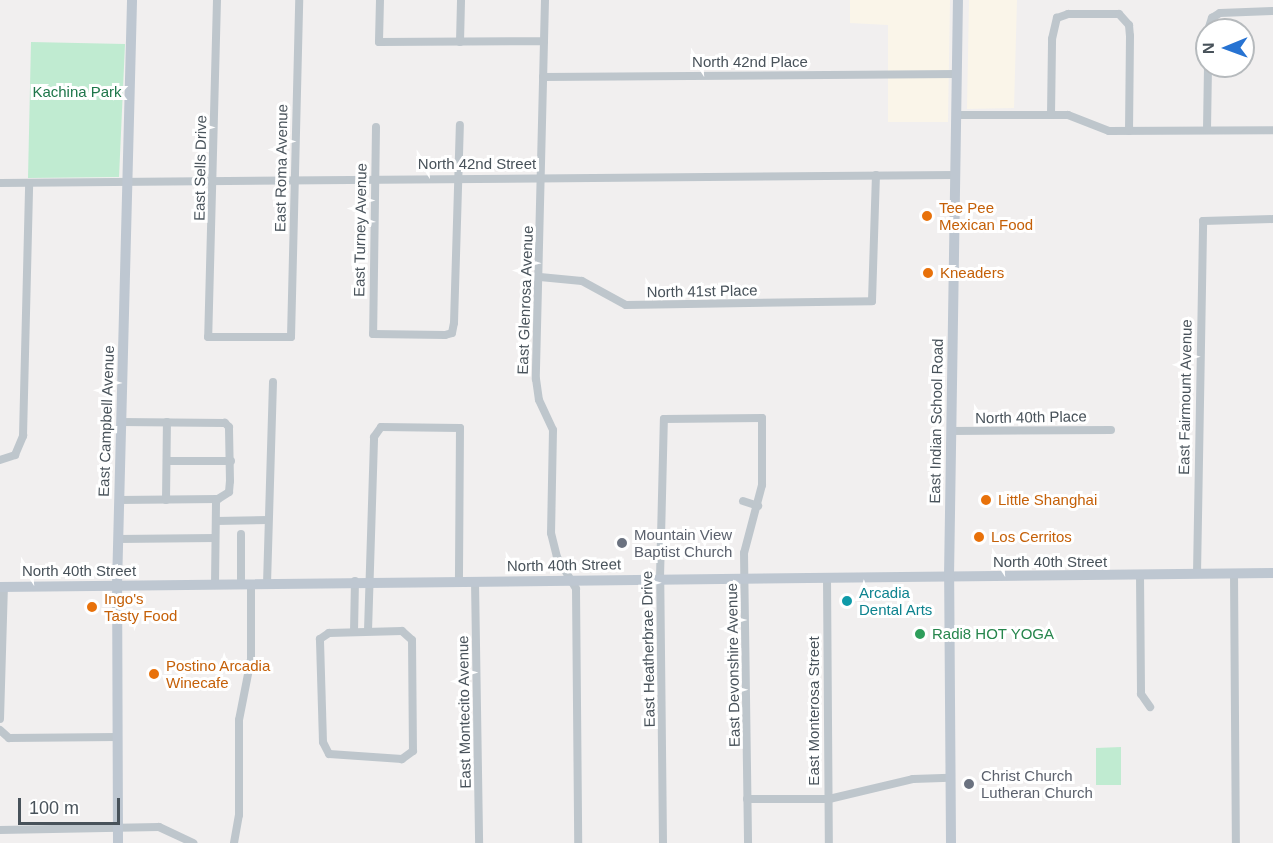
<!DOCTYPE html>
<style>
body{margin:0}
#map{position:relative;width:1273px;height:843px;overflow:hidden;background:#f1efef;font-family:Arial,sans-serif}
div>[style]{position:absolute}
[style*='--x']{left:calc(var(--x)*1px);top:calc(var(--y)*1px);width:calc(var(--w)*1px);rotate:calc(var(--a)*1deg)}
.commercial>*{inset:0;background:#faf5e9}
.green>*{inset:0;background:#c0ebd1}
.street>*{height:8px;margin:-4px;padding:0 4px;transform-origin:4px;border-radius:4px;background:#bec6cc}
.secondary>*{height:10px;margin:-5px;padding:0 5px;transform-origin:5px;border-radius:5px;background:#bec7d1}
.dots>*{width:16px;height:16px;translate:-50% -50%;box-sizing:border-box;border:3px solid #fff;border-radius:50%}
span{translate:-50% -50%;white-space:nowrap;text-align:center;line-height:1.15;-webkit-text-stroke:6px #fff;paint-order:stroke}
.street-label{font-size:15px;color:#48525a}
.park-label{font-size:15px;color:#1e764a}
.food-label{font-size:15px;color:#c56008}
.left{translate:0 -50%;text-align:left}
.worship-label{font-size:15px;color:#5b616d}
.culture-label{font-size:15px;color:#0d838f}
.leisure-label{font-size:15px;color:#27864d}
.north{position:absolute;left:1195px;top:18px;width:60px;height:60px;box-sizing:border-box;background:#fff;border:2px solid #b6babd;border-radius:50%;rotate:269deg;font-size:16px;font-weight:700;line-height:24px;text-align:center;color:#48525a}
.north::after{content:'';display:block;margin:auto;width:21px;height:27px;background:#2773d2;clip-path:polygon(50% 0,100% 100%,50% 72%,0 100%)}
.scale{position:absolute;left:18px;top:798px;width:102px;height:27px;box-sizing:border-box;border:3px solid #48525a;border-top:0;padding-left:8px;font-size:18px;line-height:21px;white-space:nowrap;color:#48525a;-webkit-text-stroke:4px #fff;paint-order:stroke}
</style>
<div id="map">
<div class="commercial">
<i style="clip-path:polygon(850px 0,950px 0,948px 122px,888px 122px,888px 25px,850px 23px)"></i>
<i style="clip-path:polygon(969px 0,1017px 0,1014px 108px,967px 109px)"></i>
</div>
<div class="green">
<i style="clip-path:polygon(31px 42px,125px 44px,119px 177px,28px 178px)"></i>
<i style="clip-path:polygon(1121px 747px,1121px 785px,1096px 785px,1096px 748px)"></i>
</div>
<div class="street">
<i style="--x:217;--y:0;--w:337;--a:91.5"></i>
<i style="--x:208;--y:337;--w:83;--a:0"></i>
<i style="--x:291;--y:337;--w:337;--a:-88.6"></i>
<i style="--x:380;--y:0;--w:42;--a:91.4"></i>
<i style="--x:379;--y:42;--w:165;--a:-0.3"></i>
<i style="--x:545;--y:0;--w:379;--a:91.4"></i>
<i style="--x:536;--y:379;--w:21;--a:82"></i>
<i style="--x:539;--y:400;--w:33;--a:65"></i>
<i style="--x:553;--y:430;--w:103;--a:91.1"></i>
<i style="--x:551;--y:533;--w:25;--a:76"></i>
<i style="--x:557;--y:557;--w:37;--a:59"></i>
<i style="--x:576;--y:589;--w:254;--a:89.5"></i>
<i style="--x:1208;--y:30;--w:13;--a:-72"></i>
<i style="--x:1212;--y:18;--w:9;--a:-32"></i>
<i style="--x:1220;--y:13;--w:53;--a:-2.2"></i>
<i style="--x:460;--y:42;--w:42;--a:-88.6"></i>
<i style="--x:543;--y:77;--w:414;--a:-0.4"></i>
<i style="--x:956;--y:115;--w:112;--a:0"></i>
<i style="--x:1068;--y:115;--w:44;--a:21.3"></i>
<i style="--x:1109;--y:131;--w:164;--a:-0.3"></i>
<i style="--x:1051;--y:115;--w:76;--a:-89.2"></i>
<i style="--x:1052;--y:39;--w:22;--a:-77"></i>
<i style="--x:1057;--y:18;--w:12;--a:-20"></i>
<i style="--x:1068;--y:14;--w:51;--a:0"></i>
<i style="--x:1119;--y:14;--w:15;--a:48"></i>
<i style="--x:1129;--y:25;--w:11;--a:85"></i>
<i style="--x:1130;--y:36;--w:95;--a:90.6"></i>
<i style="--x:376;--y:127;--w:207;--a:90.8"></i>
<i style="--x:373;--y:334;--w:72;--a:0.8"></i>
<i style="--x:445;--y:335;--w:7;--a:-16"></i>
<i style="--x:452;--y:333;--w:10;--a:-79"></i>
<i style="--x:454;--y:323;--w:198;--a:-88.3"></i>
<i style="--x:1207;--y:130;--w:64;--a:-89.1"></i>
<i style="--x:0;--y:183;--w:955;--a:-0.48"></i>
<i style="--x:540;--y:277;--w:42;--a:5.4"></i>
<i style="--x:582;--y:281;--w:50;--a:28.6"></i>
<i style="--x:626;--y:305;--w:246;--a:-0.9"></i>
<i style="--x:872;--y:301;--w:126;--a:-88.2"></i>
<i style="--x:951;--y:431;--w:160;--a:-0.4"></i>
<i style="--x:0;--y:460;--w:16;--a:-18"></i>
<i style="--x:15;--y:455;--w:21;--a:-67"></i>
<i style="--x:23;--y:436;--w:253;--a:-88.6"></i>
<i style="--x:167;--y:461;--w:64;--a:0"></i>
<i style="--x:119;--y:500;--w:99;--a:-0.6"></i>
<i style="--x:218;--y:499;--w:13;--a:-32"></i>
<i style="--x:229;--y:492;--w:11;--a:-85"></i>
<i style="--x:230;--y:481;--w:54;--a:-91.1"></i>
<i style="--x:229;--y:427;--w:6;--a:-135"></i>
<i style="--x:225;--y:423;--w:104;--a:-179.4"></i>
<i style="--x:166;--y:500;--w:78;--a:-89.3"></i>
<i style="--x:743;--y:501;--w:16;--a:18"></i>
<i style="--x:216;--y:521;--w:52;--a:-1.1"></i>
<i style="--x:118;--y:539;--w:97;--a:-0.6"></i>
<i style="--x:1234;--y:573;--w:270;--a:89.6"></i>
<i style="--x:1197;--y:574;--w:353;--a:-89"></i>
<i style="--x:1203;--y:221;--w:70;--a:-1.6"></i>
<i style="--x:1140;--y:576;--w:118;--a:89.5"></i>
<i style="--x:1141;--y:694;--w:16;--a:55"></i>
<i style="--x:827;--y:578;--w:265;--a:89.6"></i>
<i style="--x:475;--y:581;--w:262;--a:89.1"></i>
<i style="--x:267;--y:584;--w:202;--a:-88.3"></i>
<i style="--x:215;--y:585;--w:86;--a:-89.3"></i>
<i style="--x:241;--y:585;--w:51;--a:-90"></i>
<i style="--x:368;--y:631;--w:194;--a:-88.2"></i>
<i style="--x:374;--y:437;--w:12;--a:-55"></i>
<i style="--x:381;--y:427;--w:79;--a:0.7"></i>
<i style="--x:460;--y:428;--w:153;--a:90.4"></i>
<i style="--x:402;--y:631;--w:13;--a:42"></i>
<i style="--x:412;--y:640;--w:111;--a:89.5"></i>
<i style="--x:413;--y:751;--w:14;--a:144"></i>
<i style="--x:402;--y:759;--w:73;--a:-176.1"></i>
<i style="--x:329;--y:754;--w:13;--a:-117"></i>
<i style="--x:323;--y:742;--w:103;--a:-91.7"></i>
<i style="--x:320;--y:639;--w:11;--a:-34"></i>
<i style="--x:329;--y:633;--w:73;--a:-1.6"></i>
<i style="--x:354;--y:632;--w:51;--a:-88.9"></i>
<i style="--x:0;--y:719;--w:132;--a:-88.3"></i>
<i style="--x:0;--y:730;--w:12;--a:42"></i>
<i style="--x:9;--y:738;--w:108;--a:-0.5"></i>
<i style="--x:747;--y:799;--w:82;--a:0"></i>
<i style="--x:829;--y:799;--w:86;--a:-13.4"></i>
<i style="--x:913;--y:779;--w:37;--a:-2"></i>
<i style="--x:0;--y:830;--w:159;--a:-1.1"></i>
<i style="--x:159;--y:827;--w:38;--a:25"></i>
<i style="--x:234;--y:843;--w:28;--a:-80"></i>
<i style="--x:239;--y:815;--w:95;--a:-90"></i>
<i style="--x:239;--y:720;--w:62;--a:-78.9"></i>
<i style="--x:251;--y:659;--w:75;--a:-90"></i>
<i style="--x:663;--y:843;--w:265;--a:-90.6"></i>
<i style="--x:660;--y:578;--w:159;--a:-88.6"></i>
<i style="--x:664;--y:419;--w:98;--a:-0.6"></i>
<i style="--x:762;--y:418;--w:67;--a:90"></i>
<i style="--x:762;--y:485;--w:70;--a:104.8"></i>
<i style="--x:744;--y:553;--w:290;--a:89.2"></i>
</div>
<div class="secondary">
<i style="--x:0;--y:587;--w:1273;--a:-0.63"></i>
<i style="--x:118;--y:843;--w:257;--a:-90.2"></i>
<i style="--x:117;--y:586;--w:586;--a:-88.53"></i>
<i style="--x:951;--y:843;--w:266;--a:-90.4"></i>
<i style="--x:949;--y:577;--w:577;--a:-89.11"></i>
</div>
<div class="dots">
<i style="left:927px;top:216px;background:#e8710a"></i>
<i style="left:928px;top:273px;background:#e8710a"></i>
<i style="left:986px;top:500px;background:#e8710a"></i>
<i style="left:979px;top:537px;background:#e8710a"></i>
<i style="left:622px;top:543px;background:#6b7280"></i>
<i style="left:847px;top:601px;background:#0f9aa8"></i>
<i style="left:92px;top:607px;background:#e8710a"></i>
<i style="left:920px;top:634px;background:#2e9e5b"></i>
<i style="left:154px;top:674px;background:#e8710a"></i>
<i style="left:969px;top:784px;background:#6b7280"></i>
</div>
<div class="street-label">
<span style="left:750px;top:62px">North 42nd Place</span>
<span style="left:477px;top:164px">North 42nd Street</span>
<span style="left:200px;top:168px;rotate:-89deg">East Sells Drive</span>
<span style="left:281px;top:168px;rotate:-89deg">East Roma Avenue</span>
<span style="left:360px;top:230px;rotate:-89deg">East Turney Avenue</span>
<span style="left:702px;top:291px;rotate:-1deg">North 41st Place</span>
<span style="left:525px;top:300px;rotate:-88deg">East Glenrosa Avenue</span>
<span style="left:1185px;top:397px;rotate:-89deg">East Fairmount Avenue</span>
<span style="left:1031px;top:417px;rotate:-1deg">North 40th Place</span>
<span style="left:106px;top:421px;rotate:-88deg">East Campbell Avenue</span>
<span style="left:936px;top:421px;rotate:-89deg">East Indian School Road</span>
<span style="left:1050px;top:562px">North 40th Street</span>
<span style="left:564px;top:565px;rotate:-1deg">North 40th Street</span>
<span style="left:79px;top:571px">North 40th Street</span>
<span style="left:648px;top:649px;rotate:-91deg">East Heatherbrae Drive</span>
<span style="left:733px;top:665px;rotate:-91deg">East Devonshire Avenue</span>
<span style="left:814px;top:711px;rotate:-90deg">East Monterosa Street</span>
<span style="left:464px;top:712px;rotate:-91deg">East Montecito Avenue</span>
</div>
<div class="park-label">
<span style="left:77px;top:92px">Kachina Park</span>
</div>
<div class="food-label">
<span class="left" style="left:939px;top:216px">Tee Pee<br>Mexican Food</span>
<span class="left" style="left:940px;top:273px">Kneaders</span>
<span class="left" style="left:998px;top:500px">Little Shanghai</span>
<span class="left" style="left:991px;top:537px">Los Cerritos</span>
<span class="left" style="left:104px;top:607px">Ingo's<br>Tasty Food</span>
<span class="left" style="left:166px;top:674px">Postino Arcadia<br>Winecafe</span>
</div>
<div class="worship-label">
<span class="left" style="left:634px;top:543px">Mountain View<br>Baptist Church</span>
<span class="left" style="left:981px;top:784px">Christ Church<br>Lutheran Church</span>
</div>
<div class="culture-label">
<span class="left" style="left:859px;top:601px">Arcadia<br>Dental Arts</span>
</div>
<div class="leisure-label">
<span class="left" style="left:932px;top:634px">Radi8 HOT YOGA</span>
</div>
<div class="north">N</div>
<div class="scale">100 m</div>
</div>
